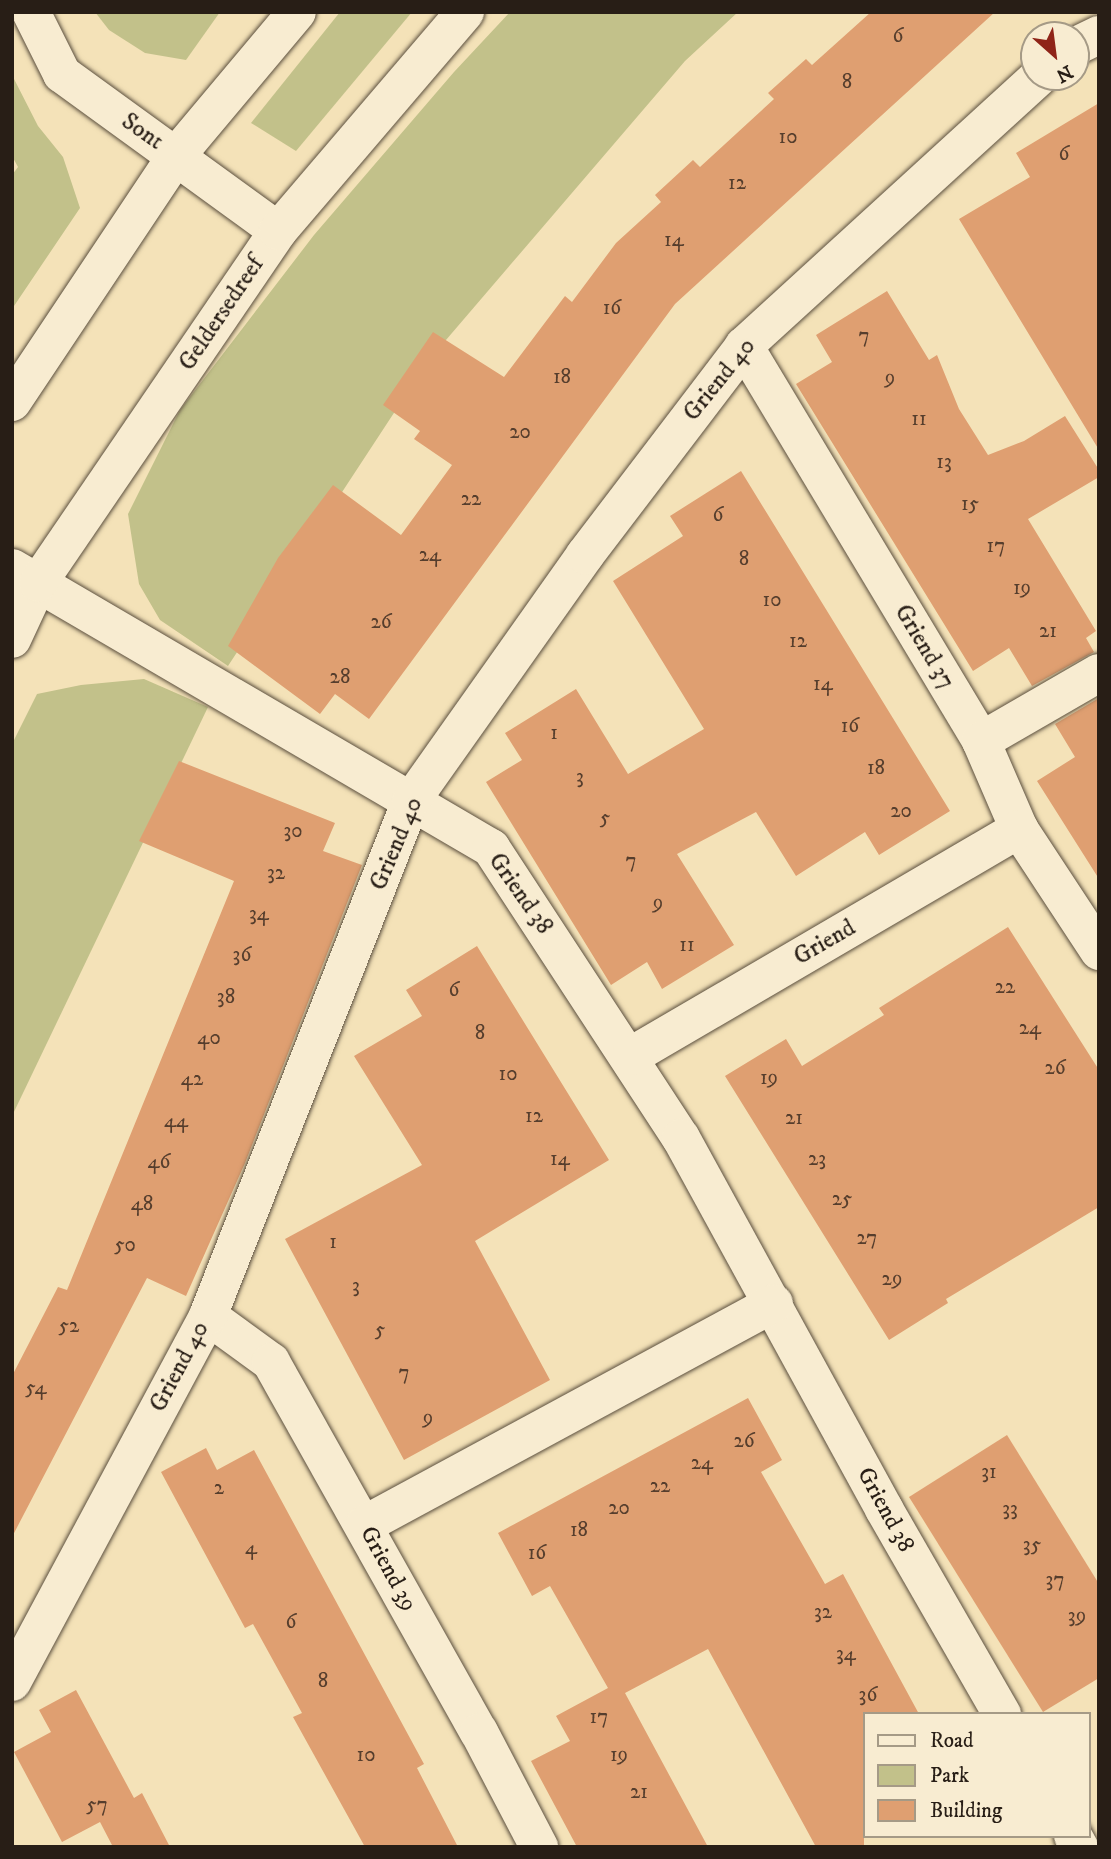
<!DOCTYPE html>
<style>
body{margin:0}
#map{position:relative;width:1111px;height:1859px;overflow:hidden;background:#f4e2b8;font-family:"IM FELL DW Pica",serif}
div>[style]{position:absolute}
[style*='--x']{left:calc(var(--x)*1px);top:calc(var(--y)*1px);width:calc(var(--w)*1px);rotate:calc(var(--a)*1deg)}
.green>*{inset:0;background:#c2c18a}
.building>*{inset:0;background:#df9f71}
.roads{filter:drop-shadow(0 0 2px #5b4f3e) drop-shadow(0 0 2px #5b4f3e)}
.street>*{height:38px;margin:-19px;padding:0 19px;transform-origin:19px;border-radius:19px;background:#f8ecd1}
.secondary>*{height:38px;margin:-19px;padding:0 19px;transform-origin:19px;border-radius:19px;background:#f8ecd1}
span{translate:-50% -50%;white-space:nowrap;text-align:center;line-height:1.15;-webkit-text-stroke:5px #f8ecd1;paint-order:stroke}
.number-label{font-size:21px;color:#563e2d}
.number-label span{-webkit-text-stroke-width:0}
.street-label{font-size:24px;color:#281e16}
.frame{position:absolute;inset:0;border:14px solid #281e16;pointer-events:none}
.legend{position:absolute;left:863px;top:1712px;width:228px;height:126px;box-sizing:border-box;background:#f8ecd1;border:2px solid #a59a86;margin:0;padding:9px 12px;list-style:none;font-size:21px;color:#281e16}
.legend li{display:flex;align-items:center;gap:14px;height:35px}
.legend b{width:35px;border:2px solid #a59a86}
.north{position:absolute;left:1020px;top:21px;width:70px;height:70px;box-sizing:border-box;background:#f8ecd1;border:2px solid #a59a86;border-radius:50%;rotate:152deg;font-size:19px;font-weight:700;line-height:28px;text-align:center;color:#281e16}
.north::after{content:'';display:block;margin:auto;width:24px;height:32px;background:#8f2418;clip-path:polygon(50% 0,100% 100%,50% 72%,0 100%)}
</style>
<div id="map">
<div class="green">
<i style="clip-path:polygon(95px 12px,220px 12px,186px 60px,145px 53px,109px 30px)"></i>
<i style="clip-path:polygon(340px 12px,412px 12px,296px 151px,251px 123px)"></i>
<i style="clip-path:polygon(510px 12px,738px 12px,685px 61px,428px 361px,228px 666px,160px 620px,139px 584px,128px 514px,180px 410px,314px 235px,454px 72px)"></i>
<i style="clip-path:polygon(12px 75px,38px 126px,63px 157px,80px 208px,12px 309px,12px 175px,18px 167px,12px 156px)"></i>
<i style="clip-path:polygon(144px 679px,208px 707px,12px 1116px,12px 744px,37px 694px,81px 685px)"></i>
</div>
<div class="building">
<i style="clip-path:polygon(871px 12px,995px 12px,675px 304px,369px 719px,335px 694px,320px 714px,228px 646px,278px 558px,333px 485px,401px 535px,452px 465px,414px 439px,420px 431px,383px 405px,433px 332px,504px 377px,565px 296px,572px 302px,616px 243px,661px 202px,655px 195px,693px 160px,700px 167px,774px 99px,768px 93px,806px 59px,812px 65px)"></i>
<i style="clip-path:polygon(1099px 103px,1099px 450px,959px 219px,1030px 177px,1016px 153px)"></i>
<i style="clip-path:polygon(887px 291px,929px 360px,937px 355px,959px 409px,988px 455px,1024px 441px,1065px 416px,1099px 470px,1099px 477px,1028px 519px,1096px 631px,1086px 638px,1094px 652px,1032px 686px,1009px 648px,973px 671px,796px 384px,832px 362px,816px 335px)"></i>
<i style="clip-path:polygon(741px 471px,950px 811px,879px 855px,865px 832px,796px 876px,756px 812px,677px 854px,734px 945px,662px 989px,647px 962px,611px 985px,486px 782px,522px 760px,505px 733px,576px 689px,628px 774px,704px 729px,613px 581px,683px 536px,670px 516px)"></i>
<i style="clip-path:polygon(1099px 698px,1099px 879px,1037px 781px,1075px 757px,1055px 724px)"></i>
<i style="clip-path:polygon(179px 761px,335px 823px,323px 851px,362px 865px,245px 1163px,186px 1296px,147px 1278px,12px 1537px,12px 1376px,58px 1287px,67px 1290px,234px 881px,139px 841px)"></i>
<i style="clip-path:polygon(1008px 927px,1099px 1070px,1099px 1207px,946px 1299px,948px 1303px,889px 1340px,725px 1076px,786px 1039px,802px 1066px,884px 1015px,879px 1008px)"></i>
<i style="clip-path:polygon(477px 946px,609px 1160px,475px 1241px,550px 1380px,404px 1460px,285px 1239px,422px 1165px,354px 1056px,422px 1016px,406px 990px)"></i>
<i style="clip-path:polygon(748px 1398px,782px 1460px,761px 1472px,825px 1584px,843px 1574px,919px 1714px,864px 1714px,864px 1847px,816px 1847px,708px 1649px,625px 1693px,708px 1847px,577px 1847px,531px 1761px,570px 1741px,556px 1716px,608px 1688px,550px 1586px,532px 1596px,498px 1533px)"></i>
<i style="clip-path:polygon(1007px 1435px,1099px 1584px,1099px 1678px,1043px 1712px,909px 1497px)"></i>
<i style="clip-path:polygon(206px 1448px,217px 1470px,254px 1450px,424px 1764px,417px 1768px,458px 1847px,365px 1847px,293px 1717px,302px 1713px,253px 1624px,245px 1628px,161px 1472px)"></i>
<i style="clip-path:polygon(76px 1690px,134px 1798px,142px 1793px,170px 1847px,113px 1847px,100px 1822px,62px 1842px,14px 1752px,51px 1732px,39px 1710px)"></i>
</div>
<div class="roads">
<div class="street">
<i style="--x:31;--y:12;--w:69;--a:63.4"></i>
<i style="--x:62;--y:74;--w:267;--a:36"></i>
<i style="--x:1076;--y:46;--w:25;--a:-26"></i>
<i style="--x:744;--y:346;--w:461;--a:59"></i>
<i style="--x:981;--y:741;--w:96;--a:66.6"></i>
<i style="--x:1019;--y:829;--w:146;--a:56.7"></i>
<i style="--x:12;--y:568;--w:555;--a:30.31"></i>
<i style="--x:491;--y:848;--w:347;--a:56.8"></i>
<i style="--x:681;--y:1138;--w:423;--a:61.3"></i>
<i style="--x:884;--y:1509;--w:237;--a:60.1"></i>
<i style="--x:981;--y:741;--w:136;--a:-30"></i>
<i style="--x:631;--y:1056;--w:450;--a:-30.3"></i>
<i style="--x:208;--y:1316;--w:78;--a:36.1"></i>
<i style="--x:271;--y:1362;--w:424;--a:60.7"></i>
<i style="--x:479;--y:1732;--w:130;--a:62.4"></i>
<i style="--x:364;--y:1525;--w:466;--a:-28.4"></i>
<i style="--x:12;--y:1682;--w:415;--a:-61.8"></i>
<i style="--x:208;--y:1316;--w:554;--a:-68.49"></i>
<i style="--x:411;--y:801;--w:301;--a:-54.7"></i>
<i style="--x:585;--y:555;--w:263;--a:-52.7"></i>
<i style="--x:744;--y:346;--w:399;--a:-42.4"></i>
<i style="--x:1073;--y:1836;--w:13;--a:61"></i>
</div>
<div class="secondary">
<i style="--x:12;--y:402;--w:296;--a:-56.3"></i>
<i style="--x:176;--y:156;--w:188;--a:-50"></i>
<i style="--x:12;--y:639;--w:62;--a:-65.1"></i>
<i style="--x:38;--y:583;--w:426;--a:-55.7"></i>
<i style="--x:278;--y:231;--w:288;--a:-49.5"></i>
</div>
</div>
<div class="number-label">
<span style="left:898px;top:36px">6</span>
<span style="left:847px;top:82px">8</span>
<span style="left:788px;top:137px">10</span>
<span style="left:1064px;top:154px">6</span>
<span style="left:737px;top:183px">12</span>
<span style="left:674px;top:240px">14</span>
<span style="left:612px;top:308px">16</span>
<span style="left:864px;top:336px">7</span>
<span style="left:562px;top:377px">18</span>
<span style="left:890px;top:378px">9</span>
<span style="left:919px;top:419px">11</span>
<span style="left:520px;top:432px">20</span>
<span style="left:944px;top:462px">13</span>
<span style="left:471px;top:499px">22</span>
<span style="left:970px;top:504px">15</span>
<span style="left:718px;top:515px">6</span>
<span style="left:996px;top:546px">17</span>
<span style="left:430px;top:555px">24</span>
<span style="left:744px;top:559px">8</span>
<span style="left:1022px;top:588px">19</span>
<span style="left:772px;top:600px">10</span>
<span style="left:381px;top:622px">26</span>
<span style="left:1048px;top:631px">21</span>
<span style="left:798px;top:641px">12</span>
<span style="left:340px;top:677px">28</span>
<span style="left:823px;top:684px">14</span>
<span style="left:850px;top:726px">16</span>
<span style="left:554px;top:733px">1</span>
<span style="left:876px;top:768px">18</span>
<span style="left:580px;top:777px">3</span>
<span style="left:901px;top:811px">20</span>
<span style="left:605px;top:818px">5</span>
<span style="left:293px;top:831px">30</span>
<span style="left:631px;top:861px">7</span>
<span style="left:276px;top:873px">32</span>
<span style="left:658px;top:903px">9</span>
<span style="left:259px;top:914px">34</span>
<span style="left:687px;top:945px">11</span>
<span style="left:242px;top:955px">36</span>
<span style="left:1005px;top:987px">22</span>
<span style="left:454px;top:990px">6</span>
<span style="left:226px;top:997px">38</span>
<span style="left:1030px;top:1028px">24</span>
<span style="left:480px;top:1033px">8</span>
<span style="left:209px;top:1038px">40</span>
<span style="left:1055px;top:1068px">26</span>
<span style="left:508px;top:1074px">10</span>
<span style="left:769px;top:1078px">19</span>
<span style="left:192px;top:1079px">42</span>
<span style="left:534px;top:1116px">12</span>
<span style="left:794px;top:1118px">21</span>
<span style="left:176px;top:1121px">44</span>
<span style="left:560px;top:1159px">14</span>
<span style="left:817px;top:1159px">23</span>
<span style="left:159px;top:1162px">46</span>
<span style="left:842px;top:1199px">25</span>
<span style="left:142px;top:1204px">48</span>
<span style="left:867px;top:1238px">27</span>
<span style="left:333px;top:1242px">1</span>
<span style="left:125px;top:1245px">50</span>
<span style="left:892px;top:1279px">29</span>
<span style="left:356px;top:1286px">3</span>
<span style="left:69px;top:1326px">52</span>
<span style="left:380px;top:1330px">5</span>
<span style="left:404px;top:1373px">7</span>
<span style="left:36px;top:1388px">54</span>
<span style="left:428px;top:1418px">9</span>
<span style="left:744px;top:1441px">26</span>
<span style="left:702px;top:1463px">24</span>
<span style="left:989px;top:1472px">31</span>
<span style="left:660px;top:1486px">22</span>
<span style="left:219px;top:1488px">2</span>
<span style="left:619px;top:1508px">20</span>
<span style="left:1010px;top:1509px">33</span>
<span style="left:579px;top:1530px">18</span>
<span style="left:1032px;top:1545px">35</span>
<span style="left:251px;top:1548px">4</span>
<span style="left:537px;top:1553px">16</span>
<span style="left:1055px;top:1580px">37</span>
<span style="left:823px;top:1612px">32</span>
<span style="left:1077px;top:1616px">39</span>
<span style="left:291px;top:1622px">6</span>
<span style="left:846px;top:1654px">34</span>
<span style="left:323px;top:1681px">8</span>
<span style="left:868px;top:1695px">36</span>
<span style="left:599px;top:1717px">17</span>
<span style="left:366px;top:1755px">10</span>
<span style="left:619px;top:1755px">19</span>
<span style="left:639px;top:1792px">21</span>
<span style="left:97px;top:1805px">57</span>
</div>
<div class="street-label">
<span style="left:142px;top:132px;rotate:35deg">Sont</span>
<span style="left:222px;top:314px;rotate:-56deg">Geldersedreef</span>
<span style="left:720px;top:380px;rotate:-51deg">Griend 40</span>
<span style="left:924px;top:647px;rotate:59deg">Griend 37</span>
<span style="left:397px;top:844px;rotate:-67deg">Griend 40</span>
<span style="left:520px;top:894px;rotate:55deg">Griend 38</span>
<span style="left:825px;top:943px;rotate:-30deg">Griend</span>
<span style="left:180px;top:1367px;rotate:-62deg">Griend 40</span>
<span style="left:885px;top:1510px;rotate:61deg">Griend 38</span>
<span style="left:388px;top:1569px;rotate:61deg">Griend 39</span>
</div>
<div class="frame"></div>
<ul class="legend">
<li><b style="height:9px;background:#f8ecd1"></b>Road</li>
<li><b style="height:19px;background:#c2c18a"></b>Park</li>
<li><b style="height:19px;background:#df9f71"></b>Building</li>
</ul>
<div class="north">N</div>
</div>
